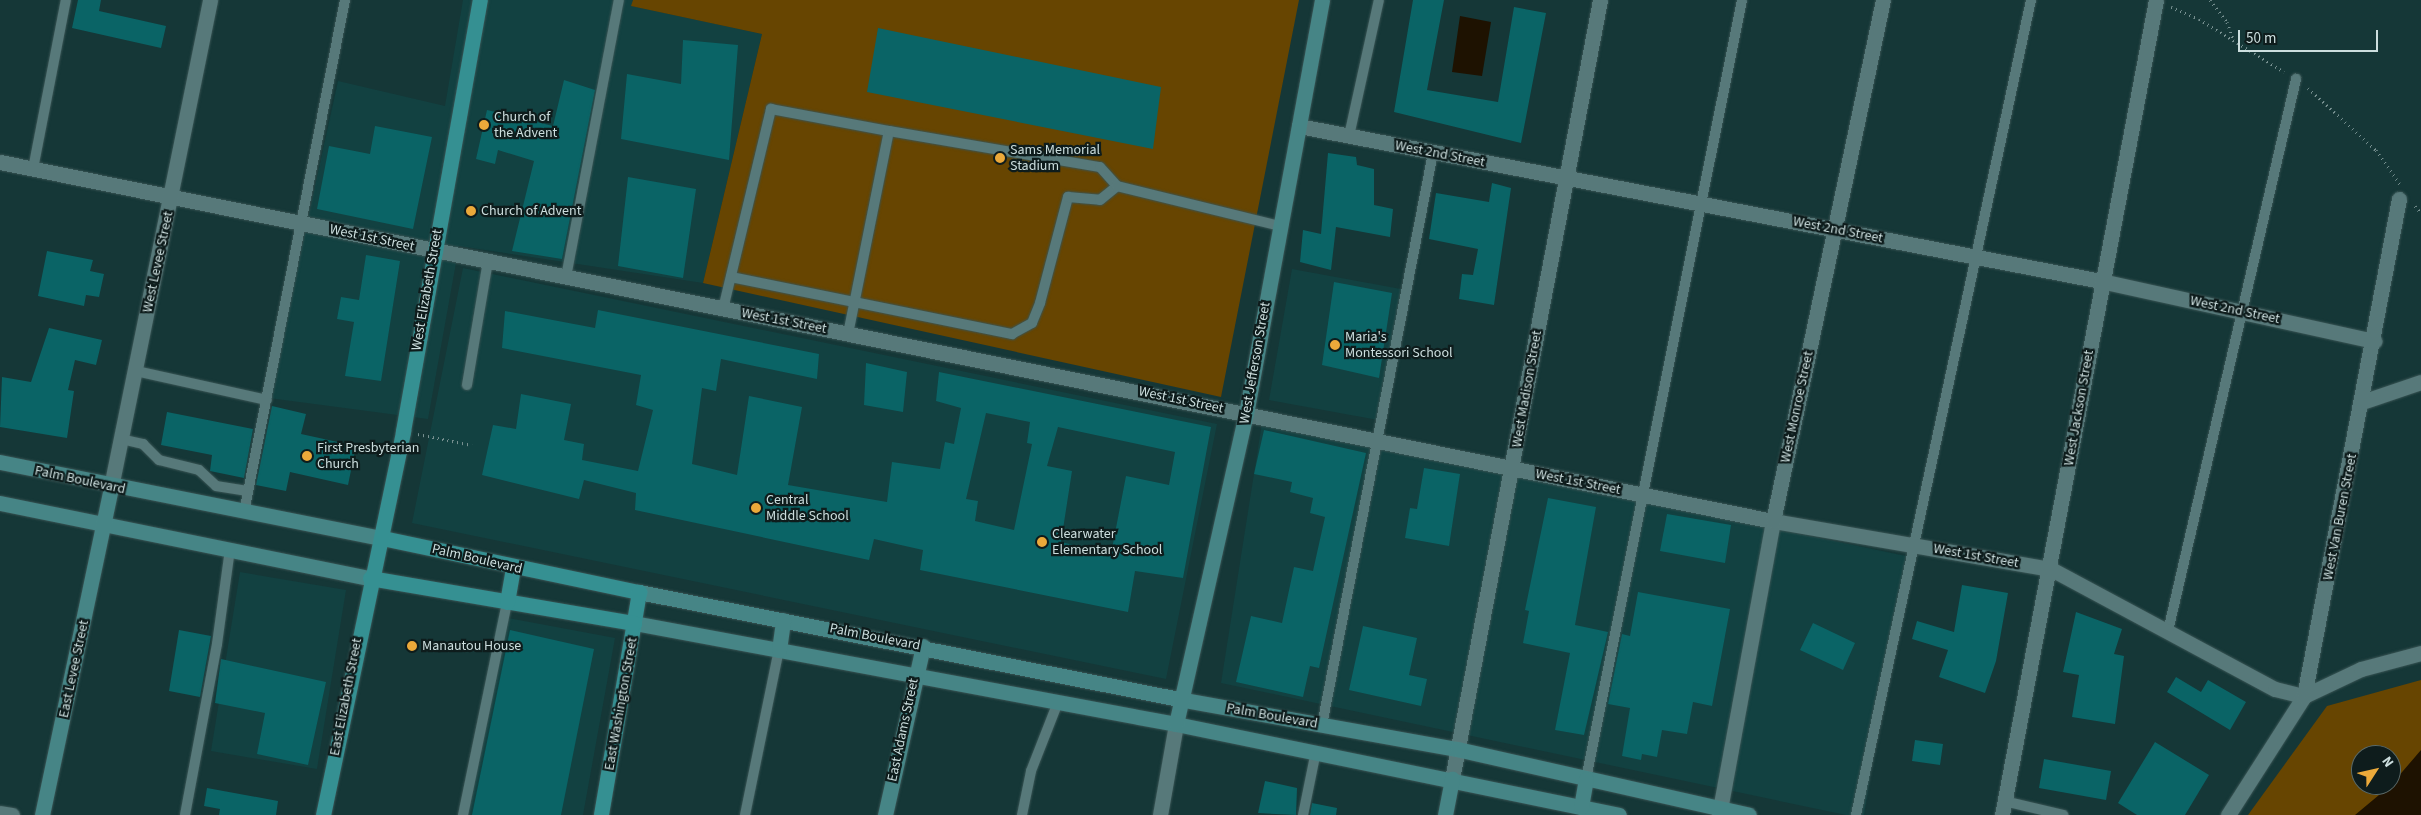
<!DOCTYPE html>
<style>
body{margin:0}
#map{position:relative;width:2421px;height:815px;overflow:hidden;background:#153737;font-family:"Source Sans 3",sans-serif}
div>[style]{position:absolute}
[style*='--x']{left:calc(var(--x)*1px);top:calc(var(--y)*1px);width:calc(var(--w)*1px);rotate:calc(var(--a)*1deg)}
.built>*{inset:0;background:#124141}
.green>*{inset:0;background:#674501}
.water>*{inset:0;background:#1e1201}
.building>*{inset:0;background:#0a6466}
.path>*{height:3px;margin-top:-1.5px;transform-origin:0;background:repeating-linear-gradient(90deg,#779090 0 1px,transparent 0 5px)}
.roads{filter:drop-shadow(0 0 1px #395454) drop-shadow(0 0 1px #395454)}
.lane>*{height:10px;margin:-5px;padding:0 5px;transform-origin:5px;border-radius:5px;background:#57797a}
.street>*{height:15px;margin:-7.5px;padding:0 7.5px;transform-origin:7.5px;border-radius:7.5px;background:#57797a}
.secondary>*{height:15px;margin:-7.5px;padding:0 7.5px;transform-origin:7.5px;border-radius:7.5px;background:#468586}
.primary>*{height:15px;margin:-7.5px;padding:0 7.5px;transform-origin:7.5px;border-radius:7.5px;background:#359092}
.dots>*{width:14px;height:14px;translate:-50% -50%;box-sizing:border-box;border:2px solid #0e1c1c;border-radius:50%}
span{translate:-50% -50%;white-space:nowrap;text-align:center;line-height:1.15;-webkit-text-stroke:4.5px #0e1c1c;paint-order:stroke}
.poi-label{font-size:14px;color:#ccdede}
.left{translate:0 -50%;text-align:left}
.street-label{font-size:14px;color:#ccdede}
.north{position:absolute;left:2351px;top:745px;width:50px;height:50px;box-sizing:border-box;background:#0e1c1c;border:1px solid #5a6a6a;border-radius:50%;rotate:55deg;font-size:14px;font-weight:700;line-height:20px;text-align:center;color:#ccdede}
.north::after{content:'';display:block;margin:auto;width:18px;height:22px;background:#eba93a;clip-path:polygon(50% 0,100% 100%,50% 72%,0 100%)}
.scale{position:absolute;left:2238px;top:30px;width:140px;height:22px;box-sizing:border-box;border:2px solid #ccdede;border-top:0;padding-left:6px;font-size:15px;line-height:18px;white-space:nowrap;color:#ccdede;-webkit-text-stroke:4px #0e1c1c;paint-order:stroke}
</style>
<div id="map">
<div class="built">
<i style="clip-path:polygon(463px 0,633px 0,632px 6px,762px 34px,703px 283px,459px 246px,428px 419px,269px 398px,338px 81px,445px 106px)"></i>
<i style="clip-path:polygon(463px 268px,1217px 424px,1166px 679px,412px 523px)"></i>
<i style="clip-path:polygon(1292px 269px,1401px 289px,1378px 420px,1269px 400px)"></i>
<i style="clip-path:polygon(1262px 423px,1906px 556px,1864px 815px,1846px 815px,1221px 683px)"></i>
<i style="clip-path:polygon(240px 572px,346px 590px,317px 769px,211px 751px)"></i>
<i style="clip-path:polygon(498px 616px,615px 638px,583px 815px,462px 815px)"></i>
</div>
<div class="green">
<i style="clip-path:polygon(633px 0,1299px 0,1221px 397px,703px 283px,762px 34px,631px 6px)"></i>
<i style="clip-path:polygon(evenodd,2421px 680px,2421px 815px,2248px 815px,2327px 706px,2421px 680px,2361px 755px,2391px 755px,2391px 785px,2361px 785px,2361px 755px)"></i>
</div>
<div class="water">
<i style="clip-path:polygon(1460px 16px,1491px 22px,1482px 76px,1452px 72px)"></i>
<i style="clip-path:polygon(2421px 750px,2421px 815px,2355px 815px,2391px 785px)"></i>
</div>
<div class="building">
<i style="clip-path:polygon(78px 0,101px 0,99px 11px,166px 26px,161px 48px,72px 28px)"></i>
<i style="clip-path:polygon(1413px 0,1444px 0,1427px 90px,1498px 102px,1514px 7px,1546px 13px,1521px 143px,1394px 112px)"></i>
<i style="clip-path:polygon(878px 28px,1161px 87px,1153px 149px,867px 92px)"></i>
<i style="clip-path:polygon(683px 40px,738px 45px,729px 160px,621px 139px,627px 74px,681px 84px)"></i>
<i style="clip-path:polygon(564px 80px,595px 90px,562px 259px,512px 251px,534px 161px,498px 150px,495px 164px,476px 159px,487px 110px,553px 126px)"></i>
<i style="clip-path:polygon(375px 126px,432px 137px,413px 229px,317px 209px,329px 146px,370px 154px)"></i>
<i style="clip-path:polygon(1328px 153px,1356px 157px,1357px 165px,1374px 169px,1374px 205px,1393px 209px,1390px 237px,1336px 227px,1331px 270px,1300px 262px,1303px 230px,1321px 234px)"></i>
<i style="clip-path:polygon(628px 177px,696px 189px,683px 278px,618px 266px)"></i>
<i style="clip-path:polygon(1492px 183px,1511px 188px,1494px 305px,1459px 299px,1462px 274px,1473px 275px,1478px 249px,1429px 239px,1436px 193px,1489px 202px)"></i>
<i style="clip-path:polygon(47px 251px,93px 260px,90px 271px,104px 274px,99px 297px,86px 295px,84px 306px,38px 296px)"></i>
<i style="clip-path:polygon(366px 255px,400px 261px,381px 381px,345px 376px,354px 322px,337px 319px,341px 297px,359px 300px)"></i>
<i style="clip-path:polygon(1334px 282px,1392px 293px,1379px 378px,1322px 365px)"></i>
<i style="clip-path:polygon(evenodd,598px 310px,819px 354px,817px 379px,721px 359px,716px 391px,702px 388px,692px 464px,737px 475px,749px 396px,802px 407px,788px 485px,887px 502px,892px 462px,940px 469px,945px 442px,954px 444px,961px 408px,936px 401px,939px 372px,1211px 427px,1183px 578px,1135px 571px,1128px 612px,920px 570px,923px 550px,874px 539px,869px 560px,635px 510px,636px 493px,584px 480px,579px 499px,482px 475px,493px 425px,516px 429px,521px 394px,571px 404px,564px 440px,584px 444px,582px 460px,638px 471px,653px 410px,636px 405px,641px 375px,502px 348px,505px 311px,595px 328px,598px 310px,986px 413px,1030px 422px,1027px 443px,1032px 444px,1014px 530px,975px 521px,978px 501px,966px 499px,986px 413px,598px 310px,1058px 427px,1175px 452px,1169px 485px,1126px 476px,1111px 554px,1061px 542px,1072px 471px,1047px 466px,1058px 427px)"></i>
<i style="clip-path:polygon(49px 328px,102px 340px,96px 365px,75px 360px,68px 390px,74px 391px,67px 438px,0 427px,2px 377px,31px 382px)"></i>
<i style="clip-path:polygon(866px 363px,907px 372px,903px 412px,864px 405px)"></i>
<i style="clip-path:polygon(272px 406px,306px 414px,301px 434px,356px 446px,348px 485px,290px 472px,286px 491px,256px 485px)"></i>
<i style="clip-path:polygon(167px 412px,253px 429px,244px 478px,210px 471px,212px 455px,161px 445px)"></i>
<i style="clip-path:polygon(1264px 430px,1366px 453px,1319px 668px,1310px 666px,1303px 697px,1236px 682px,1251px 616px,1282px 623px,1294px 567px,1313px 571px,1325px 517px,1310px 513px,1313px 498px,1290px 492px,1292px 482px,1254px 474px)"></i>
<i style="clip-path:polygon(1424px 468px,1460px 474px,1449px 546px,1405px 538px,1410px 508px,1417px 509px)"></i>
<i style="clip-path:polygon(1548px 498px,1596px 507px,1575px 625px,1608px 632px,1584px 735px,1555px 730px,1570px 653px,1523px 643px,1529px 611px,1525px 610px)"></i>
<i style="clip-path:polygon(1667px 514px,1731px 525px,1725px 563px,1660px 551px)"></i>
<i style="clip-path:polygon(1962px 585px,2008px 593px,1996px 661px,1985px 693px,1939px 677px,1948px 650px,1912px 639px,1917px 621px,1954px 632px)"></i>
<i style="clip-path:polygon(1638px 592px,1730px 609px,1712px 706px,1693px 702px,1687px 734px,1662px 730px,1657px 757px,1642px 754px,1641px 760px,1622px 756px,1630px 708px,1608px 704px,1622px 634px,1630px 636px)"></i>
<i style="clip-path:polygon(2076px 612px,2122px 629px,2114px 654px,2124px 656px,2115px 724px,2072px 717px,2079px 675px,2063px 672px)"></i>
<i style="clip-path:polygon(1813px 623px,1855px 643px,1843px 670px,1800px 650px)"></i>
<i style="clip-path:polygon(1363px 626px,1417px 638px,1409px 675px,1427px 679px,1421px 706px,1349px 690px)"></i>
<i style="clip-path:polygon(179px 630px,211px 636px,200px 697px,169px 691px)"></i>
<i style="clip-path:polygon(510px 630px,594px 649px,561px 815px,472px 815px)"></i>
<i style="clip-path:polygon(221px 659px,326px 682px,308px 765px,257px 754px,265px 713px,215px 703px)"></i>
<i style="clip-path:polygon(2176px 677px,2201px 692px,2208px 680px,2246px 702px,2230px 730px,2167px 692px)"></i>
<i style="clip-path:polygon(1915px 740px,1943px 744px,1940px 765px,1912px 761px)"></i>
<i style="clip-path:polygon(2155px 742px,2209px 775px,2185px 815px,2137px 815px,2118px 803px)"></i>
<i style="clip-path:polygon(2044px 759px,2111px 771px,2106px 800px,2039px 788px)"></i>
<i style="clip-path:polygon(1265px 781px,1297px 788px,1296px 815px,1258px 813px)"></i>
<i style="clip-path:polygon(207px 788px,278px 801px,276px 815px,219px 815px,220px 809px,204px 806px)"></i>
<i style="clip-path:polygon(1312px 803px,1337px 808px,1336px 815px,1310px 815px)"></i>
</div>
<div class="path">
<i style="--x:2210;--y:0;--w:28;--a:52"></i>
<i style="--x:2227;--y:22;--w:20;--a:70"></i>
<i style="--x:2171;--y:7;--w:30;--a:23"></i>
<i style="--x:2199;--y:19;--w:100;--a:31.9"></i>
<i style="--x:2308;--y:88;--w:92;--a:42.4"></i>
<i style="--x:2376;--y:150;--w:42;--a:54.8"></i>
<i style="--x:2415;--y:206;--w:9;--a:49"></i>
<i style="--x:418;--y:434;--w:55;--a:11.5"></i>
</div>
<div class="roads">
<div class="lane">
<i style="--x:1349;--y:136;--w:139;--a:-77.6"></i>
<i style="--x:33;--y:169;--w:172;--a:-79"></i>
<i style="--x:566;--y:277;--w:282;--a:-79.2"></i>
<i style="--x:731;--y:277;--w:287;--a:11.5"></i>
<i style="--x:1012;--y:334;--w:23;--a:-29"></i>
<i style="--x:1032;--y:323;--w:22;--a:-68"></i>
<i style="--x:1040;--y:303;--w:110;--a:-75.2"></i>
<i style="--x:1068;--y:197;--w:32;--a:5"></i>
<i style="--x:1100;--y:200;--w:22;--a:-39"></i>
<i style="--x:723;--y:309;--w:206;--a:-76.5"></i>
<i style="--x:771;--y:109;--w:120;--a:10.6"></i>
<i style="--x:848;--y:334;--w:207;--a:-78.6"></i>
<i style="--x:889;--y:131;--w:214;--a:9.7"></i>
<i style="--x:1100;--y:167;--w:25;--a:48"></i>
<i style="--x:1117;--y:186;--w:168;--a:13.8"></i>
<i style="--x:136;--y:371;--w:134;--a:12.5"></i>
<i style="--x:467;--y:385;--w:126;--a:-80.4"></i>
<i style="--x:121;--y:439;--w:23;--a:13"></i>
<i style="--x:143;--y:444;--w:23;--a:45"></i>
<i style="--x:159;--y:460;--w:41;--a:14"></i>
<i style="--x:199;--y:470;--w:23;--a:43"></i>
<i style="--x:216;--y:486;--w:32;--a:9"></i>
<i style="--x:244;--y:512;--w:522;--a:-78.84"></i>
<i style="--x:2168;--y:631;--w:567;--a:-76.94"></i>
<i style="--x:1322;--y:725;--w:583;--a:-79.02"></i>
<i style="--x:1586;--y:779;--w:794;--a:-78.68"></i>
<i style="--x:2004;--y:801;--w:61;--a:13.3"></i>
<i style="--x:185;--y:815;--w:174;--a:-79.4"></i>
<i style="--x:217;--y:644;--w:96;--a:-82.2"></i>
<i style="--x:463;--y:815;--w:217;--a:-78.3"></i>
<i style="--x:745;--y:815;--w:168;--a:-78.4"></i>
<i style="--x:1022;--y:815;--w:45;--a:-78.4"></i>
<i style="--x:1031;--y:771;--w:74;--a:-68.6"></i>
<i style="--x:1303;--y:815;--w:65;--a:-78.5"></i>
<i style="--x:1856;--y:815;--w:834;--a:-77.88"></i>
</div>
<div class="street">
<i style="--x:1299;--y:126;--w:817;--a:10.94"></i>
<i style="--x:2101;--y:281;--w:280;--a:12.4"></i>
<i style="--x:0;--y:162;--w:1809;--a:11.45"></i>
<i style="--x:1773;--y:521;--w:282;--a:9.8"></i>
<i style="--x:2051;--y:569;--w:254;--a:28.2"></i>
<i style="--x:2275;--y:689;--w:30;--a:14"></i>
<i style="--x:2304;--y:696;--w:63;--a:-25.3"></i>
<i style="--x:2361;--y:669;--w:62;--a:-14.9"></i>
<i style="--x:2362;--y:402;--w:62;--a:-18.7"></i>
<i style="--x:111;--y:487;--w:497;--a:-78.5"></i>
<i style="--x:1452;--y:779;--w:793;--a:-79.24"></i>
<i style="--x:0;--y:813;--w:12;--a:9"></i>
<i style="--x:1160;--y:815;--w:92;--a:-80"></i>
<i style="--x:1719;--y:815;--w:299;--a:-79.6"></i>
<i style="--x:1773;--y:521;--w:532;--a:-78.08"></i>
<i style="--x:2002;--y:815;--w:829;--a:-79.3"></i>
<i style="--x:2228;--y:815;--w:141;--a:-57.4"></i>
<i style="--x:2304;--y:696;--w:506;--a:-79.18"></i>
</div>
<div class="secondary">
<i style="--x:0;--y:462;--w:389;--a:11.3"></i>
<i style="--x:0;--y:503;--w:378;--a:11.5"></i>
<i style="--x:639;--y:592;--w:556;--a:11.21"></i>
<i style="--x:1184;--y:700;--w:277;--a:10.2"></i>
<i style="--x:1457;--y:749;--w:299;--a:12.7"></i>
<i style="--x:634;--y:623;--w:551;--a:10.56"></i>
<i style="--x:1176;--y:724;--w:452;--a:11.6"></i>
<i style="--x:779;--y:650;--w:30;--a:-82"></i>
<i style="--x:1176;--y:724;--w:318;--a:-77.3"></i>
<i style="--x:1246;--y:414;--w:421;--a:-79.6"></i>
<i style="--x:1581;--y:807;--w:28;--a:-80"></i>
<i style="--x:42;--y:815;--w:335;--a:-78.1"></i>
<i style="--x:885;--y:815;--w:173;--a:-77.3"></i>
<i style="--x:1445;--y:815;--w:37;--a:-79"></i>
</div>
<div class="primary">
<i style="--x:382;--y:538;--w:263;--a:11.9"></i>
<i style="--x:639;--y:592;--w:226;--a:99.7"></i>
<i style="--x:370;--y:578;--w:268;--a:9.7"></i>
<i style="--x:507;--y:602;--w:36;--a:-80"></i>
<i style="--x:323;--y:815;--w:392;--a:-78.2"></i>
<i style="--x:403;--y:431;--w:438;--a:-79.9"></i>
</div>
</div>
<div class="dots">
<i style="left:484px;top:125px;background:#eba93a"></i>
<i style="left:1000px;top:158px;background:#eba93a"></i>
<i style="left:471px;top:211px;background:#eba93a"></i>
<i style="left:1335px;top:345px;background:#eba93a"></i>
<i style="left:307px;top:456px;background:#eba93a"></i>
<i style="left:756px;top:508px;background:#eba93a"></i>
<i style="left:1042px;top:542px;background:#eba93a"></i>
<i style="left:412px;top:646px;background:#eba93a"></i>
</div>
<div class="poi-label">
<span class="left" style="left:494px;top:125px">Church of<br>the Advent</span>
<span class="left" style="left:1010px;top:158px">Sams Memorial<br>Stadium</span>
<span class="left" style="left:481px;top:211px">Church of Advent</span>
<span class="left" style="left:1345px;top:345px">Maria's<br>Montessori School</span>
<span class="left" style="left:317px;top:456px">First Presbyterian<br>Church</span>
<span class="left" style="left:766px;top:508px">Central<br>Middle School</span>
<span class="left" style="left:1052px;top:542px">Clearwater<br>Elementary School</span>
<span class="left" style="left:422px;top:646px">Manautou House</span>
</div>
<div class="street-label">
<span style="left:1440px;top:154px;rotate:11deg">West 2nd Street</span>
<span style="left:1838px;top:230px;rotate:11deg">West 2nd Street</span>
<span style="left:372px;top:238px;rotate:12deg">West 1st Street</span>
<span style="left:158px;top:262px;rotate:-78deg">West Levee Street</span>
<span style="left:427px;top:290px;rotate:-80deg">West Elizabeth Street</span>
<span style="left:2235px;top:310px;rotate:12deg">West 2nd Street</span>
<span style="left:784px;top:321px;rotate:11deg">West 1st Street</span>
<span style="left:1255px;top:363px;rotate:-80deg">West Jefferson Street</span>
<span style="left:1527px;top:389px;rotate:-80deg">West Madison Street</span>
<span style="left:1181px;top:400px;rotate:12deg">West 1st Street</span>
<span style="left:1797px;top:407px;rotate:-78deg">West Monroe Street</span>
<span style="left:2079px;top:408px;rotate:-80deg">West Jackson Street</span>
<span style="left:80px;top:480px;rotate:12deg">Palm Boulevard</span>
<span style="left:1578px;top:482px;rotate:11deg">West 1st Street</span>
<span style="left:2340px;top:517px;rotate:-79deg">West Van Buren Street</span>
<span style="left:1976px;top:556px;rotate:10deg">West 1st Street</span>
<span style="left:477px;top:559px;rotate:13deg">Palm Boulevard</span>
<span style="left:875px;top:637px;rotate:11deg">Palm Boulevard</span>
<span style="left:74px;top:669px;rotate:-78deg">East Levee Street</span>
<span style="left:346px;top:697px;rotate:-79deg">East Elizabeth Street</span>
<span style="left:621px;top:704px;rotate:-80deg">East Washington Street</span>
<span style="left:1272px;top:716px;rotate:10deg">Palm Boulevard</span>
<span style="left:903px;top:730px;rotate:-78deg">East Adams Street</span>
</div>
<div class="north">N</div>
<div class="scale">50 m</div>
</div>
